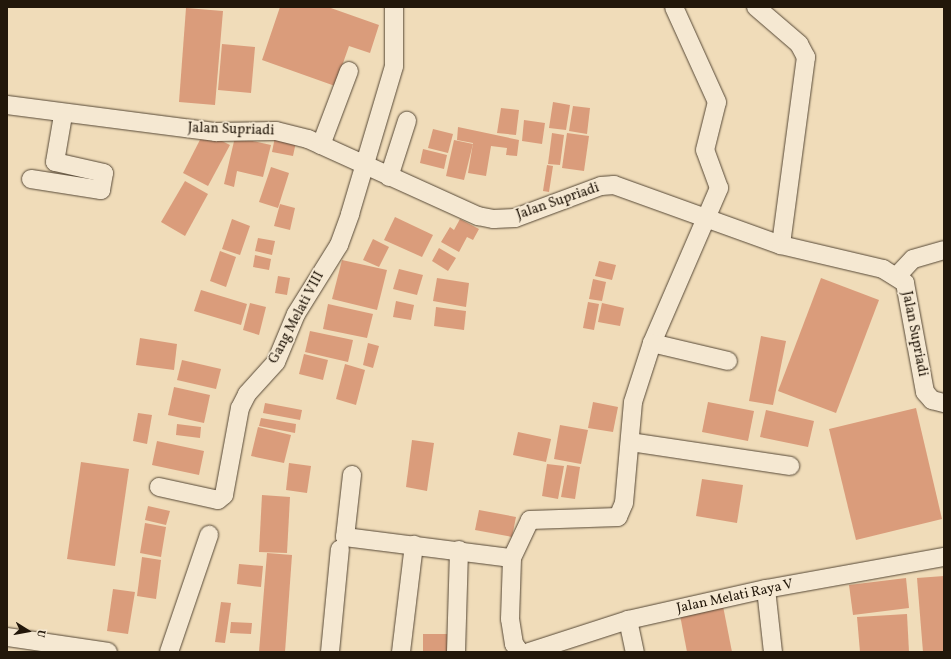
<!DOCTYPE html>
<style>
body{margin:0}
#map{position:relative;width:951px;height:659px;overflow:hidden;background:#f0dcb9;font-family:Vollkorn,serif}
div>[style]{position:absolute}
[style*='--x']{left:calc(var(--x)*1px);top:calc(var(--y)*1px);width:calc(var(--w)*1px);rotate:calc(var(--a)*1deg)}
.building>*{inset:0;background:#da9c7b}
.roads{filter:drop-shadow(0 0 1px #564836) drop-shadow(0 0 1px #564836)}
.minor>*{height:18px;margin:-9px;padding:0 9px;transform-origin:9px;border-radius:9px;background:#f5e8d2}
span{translate:-50% -50%;white-space:nowrap;text-align:center;line-height:1.15;-webkit-text-stroke:3.5px #f5e8d2;paint-order:stroke}
.street-label{font-size:14px;color:#22170a}
.frame{position:absolute;inset:0;border:8px solid #22170a;pointer-events:none}
.north{position:absolute;left:8px;top:611px;width:40px;height:40px;-webkit-text-stroke:3px #f5e8d2;paint-order:stroke;rotate:101deg;font-size:11px;font-weight:700;line-height:16px;text-align:center;color:#22170a}
.north::after{content:'';display:block;margin:auto;width:14px;height:18px;background:#22170a;clip-path:polygon(50% 0,100% 100%,50% 72%,0 100%)}
</style>
<div id="map">
<div class="building">
<i style="clip-path:polygon(280px 7px,328px 7px,379px 25px,370px 53px,349px 46px,335px 86px,262px 60px)"></i>
<i style="clip-path:polygon(186px 8px,223px 11px,215px 105px,179px 102px)"></i>
<i style="clip-path:polygon(222px 44px,255px 47px,251px 93px,218px 90px)"></i>
<i style="clip-path:polygon(553px 102px,570px 105px,566px 130px,549px 128px)"></i>
<i style="clip-path:polygon(573px 106px,590px 108px,587px 134px,569px 131px)"></i>
<i style="clip-path:polygon(501px 108px,519px 110px,516px 135px,497px 133px)"></i>
<i style="clip-path:polygon(524px 120px,545px 123px,542px 144px,522px 141px)"></i>
<i style="clip-path:polygon(458px 127px,519px 140px,517px 156px,506px 155px,507px 148px,491px 146px,486px 176px,468px 173px,473px 143px,457px 140px)"></i>
<i style="clip-path:polygon(433px 129px,453px 134px,448px 153px,428px 148px)"></i>
<i style="clip-path:polygon(204px 132px,230px 145px,208px 186px,183px 173px)"></i>
<i style="clip-path:polygon(552px 133px,564px 135px,560px 165px,548px 164px)"></i>
<i style="clip-path:polygon(567px 133px,589px 136px,584px 171px,562px 168px)"></i>
<i style="clip-path:polygon(235px 137px,271px 145px,263px 177px,237px 171px,234px 187px,224px 184px)"></i>
<i style="clip-path:polygon(275px 137px,296px 142px,293px 156px,272px 152px)"></i>
<i style="clip-path:polygon(454px 140px,473px 144px,464px 180px,446px 176px)"></i>
<i style="clip-path:polygon(423px 149px,447px 155px,444px 169px,420px 163px)"></i>
<i style="clip-path:polygon(547px 165px,553px 166px,549px 192px,543px 191px)"></i>
<i style="clip-path:polygon(271px 167px,289px 173px,278px 208px,259px 202px)"></i>
<i style="clip-path:polygon(185px 181px,208px 194px,185px 236px,161px 222px)"></i>
<i style="clip-path:polygon(280px 204px,295px 208px,290px 230px,274px 226px)"></i>
<i style="clip-path:polygon(395px 217px,433px 235px,422px 257px,384px 240px)"></i>
<i style="clip-path:polygon(232px 219px,250px 226px,240px 255px,222px 249px)"></i>
<i style="clip-path:polygon(460px 219px,479px 229px,473px 240px,467px 237px,459px 252px,441px 242px,450px 227px,454px 230px)"></i>
<i style="clip-path:polygon(258px 238px,275px 241px,272px 255px,255px 251px)"></i>
<i style="clip-path:polygon(373px 239px,389px 247px,379px 267px,363px 260px)"></i>
<i style="clip-path:polygon(439px 248px,456px 258px,448px 271px,432px 261px)"></i>
<i style="clip-path:polygon(220px 251px,236px 257px,226px 287px,210px 281px)"></i>
<i style="clip-path:polygon(255px 255px,271px 259px,269px 270px,253px 267px)"></i>
<i style="clip-path:polygon(342px 260px,387px 270px,377px 310px,332px 299px)"></i>
<i style="clip-path:polygon(599px 261px,616px 265px,612px 280px,595px 276px)"></i>
<i style="clip-path:polygon(399px 269px,423px 275px,417px 295px,393px 289px)"></i>
<i style="clip-path:polygon(278px 276px,290px 278px,287px 295px,275px 293px)"></i>
<i style="clip-path:polygon(437px 278px,469px 283px,466px 307px,433px 301px)"></i>
<i style="clip-path:polygon(821px 278px,879px 300px,836px 413px,778px 391px)"></i>
<i style="clip-path:polygon(593px 279px,606px 282px,602px 301px,589px 299px)"></i>
<i style="clip-path:polygon(201px 290px,247px 304px,241px 325px,194px 311px)"></i>
<i style="clip-path:polygon(396px 301px,414px 305px,411px 320px,393px 317px)"></i>
<i style="clip-path:polygon(588px 302px,599px 304px,594px 330px,583px 328px)"></i>
<i style="clip-path:polygon(250px 303px,266px 307px,259px 335px,243px 330px)"></i>
<i style="clip-path:polygon(602px 303px,624px 308px,620px 326px,598px 322px)"></i>
<i style="clip-path:polygon(328px 304px,373px 314px,367px 338px,323px 329px)"></i>
<i style="clip-path:polygon(436px 307px,466px 311px,464px 330px,434px 326px)"></i>
<i style="clip-path:polygon(310px 331px,353px 340px,348px 362px,305px 352px)"></i>
<i style="clip-path:polygon(761px 336px,786px 341px,773px 405px,749px 401px)"></i>
<i style="clip-path:polygon(140px 338px,177px 344px,174px 370px,136px 365px)"></i>
<i style="clip-path:polygon(368px 343px,379px 346px,373px 368px,363px 365px)"></i>
<i style="clip-path:polygon(304px 354px,328px 360px,323px 380px,299px 374px)"></i>
<i style="clip-path:polygon(182px 360px,221px 369px,216px 389px,177px 380px)"></i>
<i style="clip-path:polygon(345px 364px,365px 370px,356px 405px,336px 399px)"></i>
<i style="clip-path:polygon(174px 387px,210px 395px,204px 423px,168px 415px)"></i>
<i style="clip-path:polygon(593px 402px,618px 407px,613px 432px,588px 428px)"></i>
<i style="clip-path:polygon(708px 402px,754px 411px,748px 441px,702px 432px)"></i>
<i style="clip-path:polygon(265px 403px,302px 410px,300px 420px,263px 413px)"></i>
<i style="clip-path:polygon(916px 408px,942px 519px,856px 540px,829px 429px)"></i>
<i style="clip-path:polygon(766px 410px,814px 421px,808px 447px,760px 437px)"></i>
<i style="clip-path:polygon(138px 413px,152px 415px,147px 444px,133px 441px)"></i>
<i style="clip-path:polygon(261px 418px,296px 424px,295px 433px,259px 426px)"></i>
<i style="clip-path:polygon(177px 424px,201px 427px,200px 438px,176px 435px)"></i>
<i style="clip-path:polygon(560px 425px,588px 430px,581px 464px,554px 459px)"></i>
<i style="clip-path:polygon(258px 427px,291px 435px,284px 463px,251px 456px)"></i>
<i style="clip-path:polygon(518px 432px,551px 439px,546px 462px,513px 455px)"></i>
<i style="clip-path:polygon(412px 440px,434px 443px,427px 491px,406px 487px)"></i>
<i style="clip-path:polygon(157px 441px,204px 451px,199px 475px,152px 465px)"></i>
<i style="clip-path:polygon(81px 462px,129px 469px,115px 566px,67px 559px)"></i>
<i style="clip-path:polygon(289px 463px,311px 466px,307px 493px,286px 490px)"></i>
<i style="clip-path:polygon(547px 464px,564px 466px,558px 499px,542px 496px)"></i>
<i style="clip-path:polygon(567px 465px,580px 467px,575px 499px,561px 497px)"></i>
<i style="clip-path:polygon(702px 479px,743px 485px,737px 523px,696px 516px)"></i>
<i style="clip-path:polygon(262px 495px,290px 497px,287px 553px,259px 552px)"></i>
<i style="clip-path:polygon(148px 506px,170px 511px,166px 525px,145px 520px)"></i>
<i style="clip-path:polygon(479px 510px,516px 517px,512px 537px,475px 530px)"></i>
<i style="clip-path:polygon(145px 523px,166px 527px,161px 557px,140px 553px)"></i>
<i style="clip-path:polygon(267px 553px,292px 555px,285px 652px,259px 652px)"></i>
<i style="clip-path:polygon(142px 557px,161px 560px,156px 599px,137px 596px)"></i>
<i style="clip-path:polygon(239px 564px,263px 566px,261px 587px,237px 584px)"></i>
<i style="clip-path:polygon(944px 576px,944px 652px,923px 652px,917px 578px)"></i>
<i style="clip-path:polygon(906px 578px,909px 608px,853px 615px,849px 585px)"></i>
<i style="clip-path:polygon(113px 589px,135px 592px,128px 634px,107px 631px)"></i>
<i style="clip-path:polygon(722px 601px,732px 652px,687px 652px,679px 610px)"></i>
<i style="clip-path:polygon(221px 602px,231px 603px,225px 643px,215px 642px)"></i>
<i style="clip-path:polygon(907px 614px,909px 652px,860px 652px,857px 617px)"></i>
<i style="clip-path:polygon(231px 622px,252px 623px,251px 634px,230px 633px)"></i>
<i style="clip-path:polygon(423px 634px,450px 634px,449px 652px,423px 652px)"></i>
</div>
<div class="roads">
<div class="minor">
<i style="--x:756;--y:7;--w:57;--a:40.7"></i>
<i style="--x:799;--y:44;--w:15;--a:62"></i>
<i style="--x:806;--y:57;--w:190;--a:97.6"></i>
<i style="--x:7;--y:105;--w:211;--a:7.4"></i>
<i style="--x:216;--y:132;--w:60;--a:-1"></i>
<i style="--x:276;--y:131;--w:33;--a:14"></i>
<i style="--x:308;--y:139;--w:187;--a:24.4"></i>
<i style="--x:478;--y:216;--w:16;--a:11"></i>
<i style="--x:494;--y:219;--w:21;--a:-3"></i>
<i style="--x:515;--y:218;--w:92;--a:-20.4"></i>
<i style="--x:601;--y:186;--w:13;--a:-4"></i>
<i style="--x:614;--y:185;--w:177;--a:19.8"></i>
<i style="--x:781;--y:245;--w:105;--a:13.2"></i>
<i style="--x:883;--y:269;--w:26;--a:32"></i>
<i style="--x:905;--y:283;--w:111;--a:79.6"></i>
<i style="--x:925;--y:392;--w:11;--a:49"></i>
<i style="--x:932;--y:400;--w:12;--a:14"></i>
<i style="--x:321;--y:145;--w:79;--a:-69.3"></i>
<i style="--x:389;--y:177;--w:59;--a:-72.2"></i>
<i style="--x:31;--y:179;--w:71;--a:8.9"></i>
<i style="--x:101;--y:190;--w:17;--a:-80"></i>
<i style="--x:104;--y:173;--w:50;--a:-167.3"></i>
<i style="--x:55;--y:162;--w:48;--a:-80.3"></i>
<i style="--x:897;--y:276;--w:23;--a:-47"></i>
<i style="--x:913;--y:259;--w:32;--a:-16"></i>
<i style="--x:652;--y:343;--w:169;--a:-66.6"></i>
<i style="--x:719;--y:188;--w:40;--a:-110.2"></i>
<i style="--x:705;--y:150;--w:49;--a:-76"></i>
<i style="--x:717;--y:102;--w:104;--a:-114.4"></i>
<i style="--x:630;--y:442;--w:162;--a:8.5"></i>
<i style="--x:352;--y:475;--w:62;--a:96.4"></i>
<i style="--x:345;--y:537;--w:168;--a:7.2"></i>
<i style="--x:159;--y:487;--w:60;--a:12.4"></i>
<i style="--x:218;--y:500;--w:8;--a:-40"></i>
<i style="--x:224;--y:495;--w:88;--a:-79.6"></i>
<i style="--x:240;--y:408;--w:16;--a:-63"></i>
<i style="--x:247;--y:394;--w:43;--a:-47.8"></i>
<i style="--x:276;--y:362;--w:52;--a:-67.4"></i>
<i style="--x:296;--y:314;--w:81;--a:-58.1"></i>
<i style="--x:339;--y:245;--w:33;--a:-70"></i>
<i style="--x:350;--y:214;--w:154;--a:-73.4"></i>
<i style="--x:394;--y:66;--w:59;--a:-90"></i>
<i style="--x:766;--y:589;--w:63;--a:83.7"></i>
<i style="--x:628;--y:620;--w:33;--a:78"></i>
<i style="--x:7;--y:637;--w:102;--a:8.4"></i>
<i style="--x:169;--y:652;--w:124;--a:-71.1"></i>
<i style="--x:330;--y:652;--w:103;--a:-84.5"></i>
<i style="--x:401;--y:652;--w:108;--a:-83.1"></i>
<i style="--x:456;--y:652;--w:102;--a:-88.3"></i>
<i style="--x:520;--y:652;--w:10;--a:-127"></i>
<i style="--x:514;--y:644;--w:25;--a:-99"></i>
<i style="--x:510;--y:619;--w:61;--a:-88.1"></i>
<i style="--x:512;--y:558;--w:42;--a:-64.7"></i>
<i style="--x:530;--y:520;--w:88;--a:-2"></i>
<i style="--x:618;--y:517;--w:15;--a:-67"></i>
<i style="--x:624;--y:503;--w:101;--a:-84.9"></i>
<i style="--x:633;--y:402;--w:62;--a:-72.1"></i>
<i style="--x:652;--y:343;--w:78;--a:13.3"></i>
<i style="--x:529;--y:652;--w:104;--a:-17.9"></i>
<i style="--x:628;--y:620;--w:141;--a:-12.7"></i>
<i style="--x:766;--y:589;--w:181;--a:-10.2"></i>
</div>
</div>
<div class="street-label">
<span style="left:231px;top:130px;rotate:2deg">Jalan Supriadi</span>
<span style="left:558px;top:202px;rotate:-19deg">Jalan Supriadi</span>
<span style="left:297px;top:318px;rotate:-62deg">Gang Melati VIII</span>
<span style="left:914px;top:334px;rotate:79deg">Jalan Supriadi</span>
<span style="left:735px;top:597px;rotate:-12deg">Jalan Melati Raya V</span>
</div>
<div class="frame"></div>
<div class="north">U</div>
</div>
